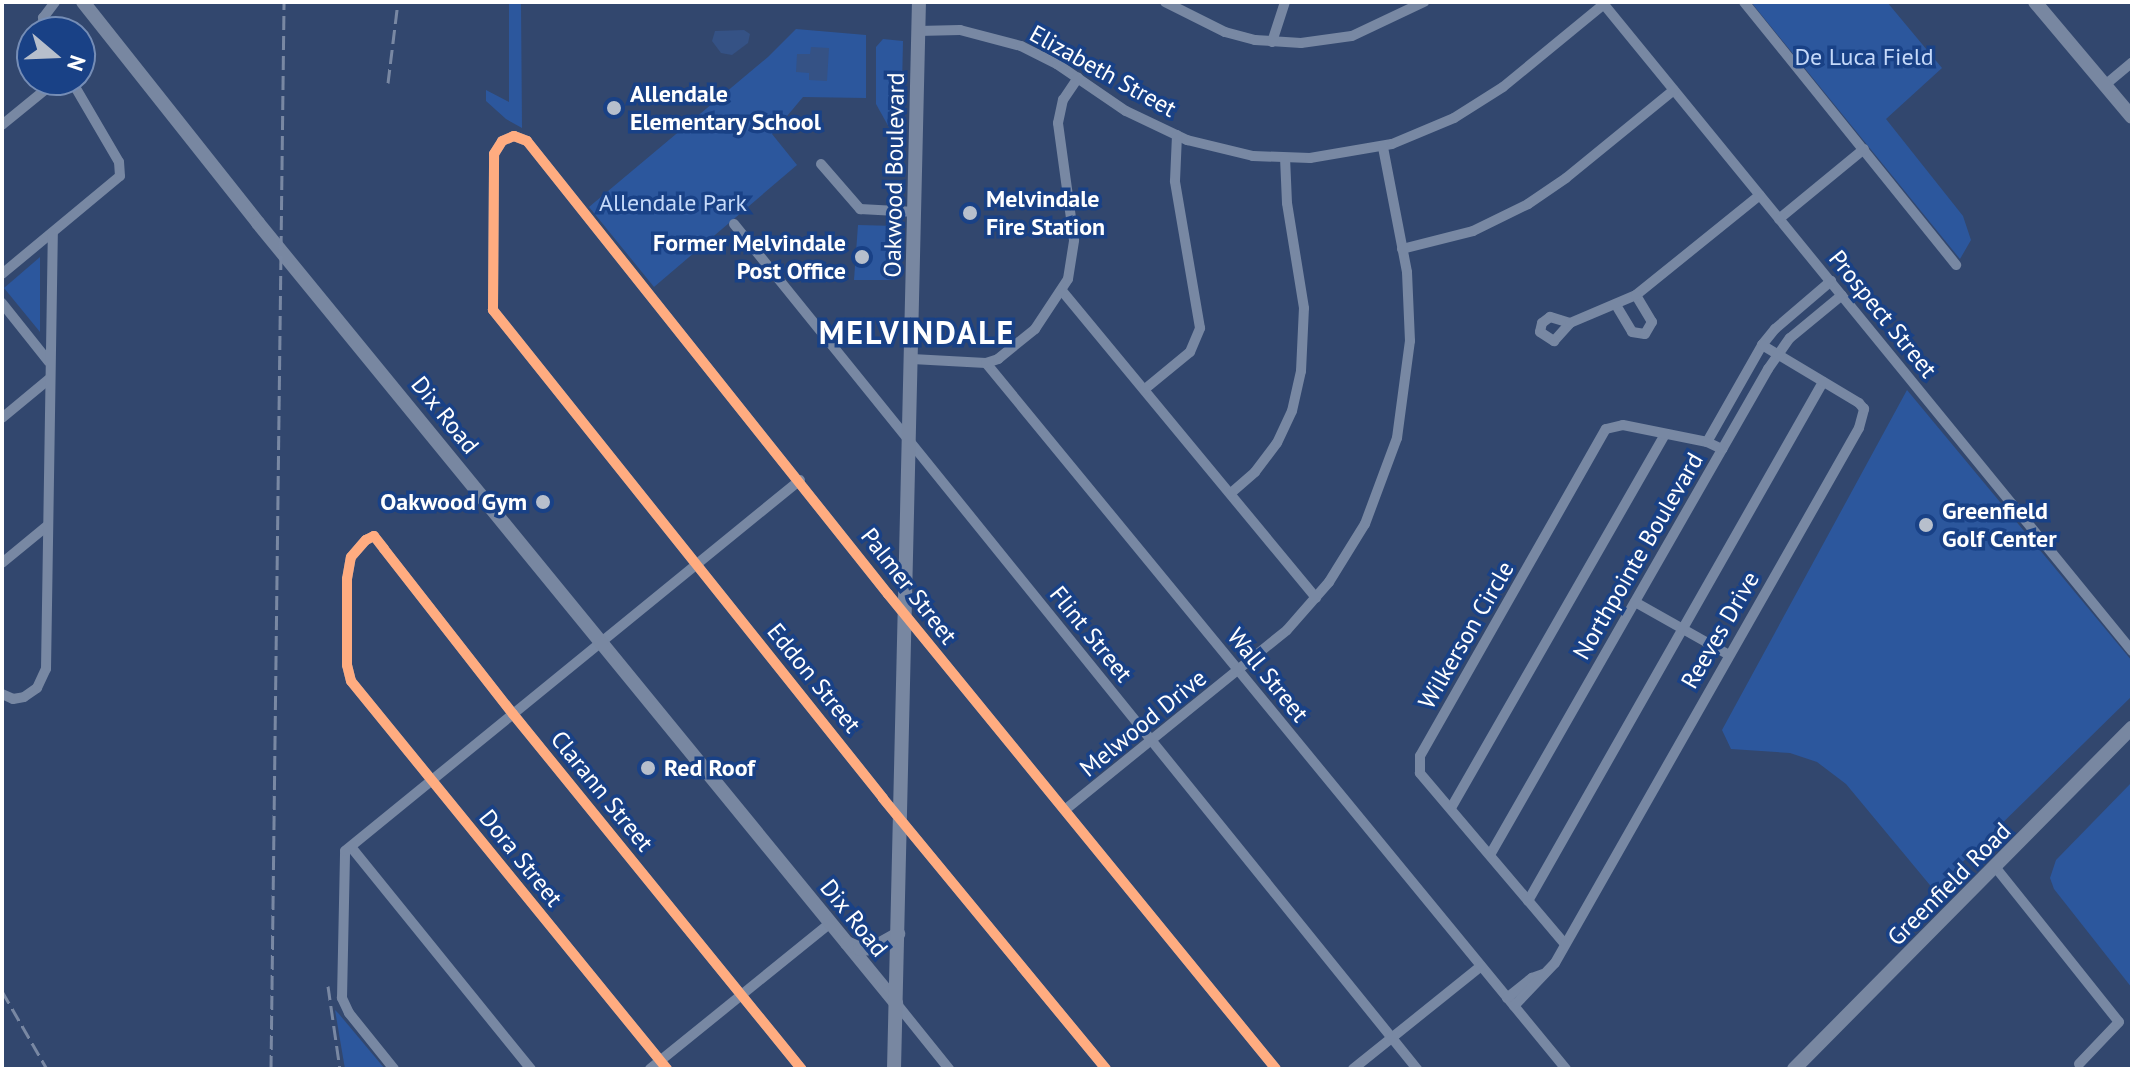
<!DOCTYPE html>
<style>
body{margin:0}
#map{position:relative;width:2134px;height:1071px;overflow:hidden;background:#32476e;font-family:"PT Sans",sans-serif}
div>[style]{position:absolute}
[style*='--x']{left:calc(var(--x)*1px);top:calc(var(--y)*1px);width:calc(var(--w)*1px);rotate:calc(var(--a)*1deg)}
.green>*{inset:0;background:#2c579d}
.water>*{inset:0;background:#355285}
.minor>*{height:10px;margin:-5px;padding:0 5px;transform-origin:5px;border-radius:5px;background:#7888a3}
.major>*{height:14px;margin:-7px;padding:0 7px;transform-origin:7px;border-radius:7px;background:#7887a1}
.rail>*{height:3px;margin-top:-1.5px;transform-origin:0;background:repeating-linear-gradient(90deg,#7988a3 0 14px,transparent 0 20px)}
.cycleway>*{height:10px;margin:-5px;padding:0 5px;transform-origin:5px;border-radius:5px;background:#ffac80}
.dots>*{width:22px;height:22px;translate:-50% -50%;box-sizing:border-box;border:4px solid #194186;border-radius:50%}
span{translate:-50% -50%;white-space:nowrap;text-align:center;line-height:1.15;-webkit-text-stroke:7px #194186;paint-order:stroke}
.park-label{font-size:24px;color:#c5d9f9}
.street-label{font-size:24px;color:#fff}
.poi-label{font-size:24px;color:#fff;font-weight:700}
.left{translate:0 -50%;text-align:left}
.right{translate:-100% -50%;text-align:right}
.district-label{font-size:32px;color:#fff;font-weight:700;letter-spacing:2px}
.frame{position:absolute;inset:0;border:4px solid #fff;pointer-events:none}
.north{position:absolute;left:16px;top:16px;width:80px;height:80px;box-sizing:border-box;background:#194186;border:2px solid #758db6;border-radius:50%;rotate:109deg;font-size:22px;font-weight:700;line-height:32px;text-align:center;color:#fff}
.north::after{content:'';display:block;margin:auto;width:28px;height:36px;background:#b7bfcc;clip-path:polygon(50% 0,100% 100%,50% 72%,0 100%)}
</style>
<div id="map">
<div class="green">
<i style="clip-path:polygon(509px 2px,521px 2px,522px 128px,506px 119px,486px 101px,486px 90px,509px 102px)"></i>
<i style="clip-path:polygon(1751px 2px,1887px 2px,1942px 68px,1886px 119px,1963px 216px,1971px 240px,1960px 259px)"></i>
<i style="clip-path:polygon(796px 29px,866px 35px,866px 98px,803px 97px,772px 134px,797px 165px,654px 287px,589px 207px,768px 57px)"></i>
<i style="clip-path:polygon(883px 39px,903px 41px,901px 133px,891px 131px,876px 104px,876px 47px)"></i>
<i style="clip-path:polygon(858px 225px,896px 226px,894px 280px,854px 280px)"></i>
<i style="clip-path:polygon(40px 257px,40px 332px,4px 288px)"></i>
<i style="clip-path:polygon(1907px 390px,2132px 661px,2132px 696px,1934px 890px,1846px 784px,1817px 762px,1790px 753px,1731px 749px,1722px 730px)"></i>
<i style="clip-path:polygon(2132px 782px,2132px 988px,2054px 889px,2050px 878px,2056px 860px)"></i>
<i style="clip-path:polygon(335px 1010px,339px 1014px,385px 1069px,345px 1069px)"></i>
</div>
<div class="water">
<i style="clip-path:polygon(744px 30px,750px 34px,748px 43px,732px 55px,721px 53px,712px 41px,715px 31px)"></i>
<i style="clip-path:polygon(811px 47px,829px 48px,827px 81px,809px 80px,809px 73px,796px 72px,797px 54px,810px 54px)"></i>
</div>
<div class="minor">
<i style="--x:1165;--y:2;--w:67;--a:26.6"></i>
<i style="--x:1225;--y:32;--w:31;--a:15"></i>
<i style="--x:1255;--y:40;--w:46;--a:3.7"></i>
<i style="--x:1301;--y:43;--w:51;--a:-7.8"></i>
<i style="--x:1352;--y:36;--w:80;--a:-25.3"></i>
<i style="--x:1602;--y:2;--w:838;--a:50.76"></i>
<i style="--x:1744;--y:2;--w:338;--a:51.1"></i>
<i style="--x:918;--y:31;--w:42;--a:-1.4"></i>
<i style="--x:960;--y:30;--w:63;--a:14.7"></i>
<i style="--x:1021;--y:46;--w:40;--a:26.6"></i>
<i style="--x:1057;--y:64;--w:83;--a:34.3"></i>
<i style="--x:1126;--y:111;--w:68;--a:25.4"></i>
<i style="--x:1187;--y:140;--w:68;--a:13.6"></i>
<i style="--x:1253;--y:156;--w:57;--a:2"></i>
<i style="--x:1310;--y:158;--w:83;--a:-9.7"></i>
<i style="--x:1392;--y:144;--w:67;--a:-22.8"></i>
<i style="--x:1454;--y:118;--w:58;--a:-32.3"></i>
<i style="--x:1503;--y:87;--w:131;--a:-39.4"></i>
<i style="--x:47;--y:32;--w:15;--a:-106"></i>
<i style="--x:43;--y:18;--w:20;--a:-53"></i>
<i style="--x:1272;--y:42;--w:42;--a:-72"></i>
<i style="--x:2105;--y:85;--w:35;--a:-40"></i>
<i style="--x:2;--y:125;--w:71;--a:-39.3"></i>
<i style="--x:821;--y:164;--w:60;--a:49.1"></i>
<i style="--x:860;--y:209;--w:55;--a:3.1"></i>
<i style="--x:1779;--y:219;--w:110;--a:-39.5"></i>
<i style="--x:734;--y:224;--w:1087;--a:51.05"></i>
<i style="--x:1402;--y:249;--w:73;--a:-14.2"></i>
<i style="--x:1473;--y:231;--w:61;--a:-26.1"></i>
<i style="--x:1528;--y:204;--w:46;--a:-34.4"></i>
<i style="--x:1566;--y:178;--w:139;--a:-39.2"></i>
<i style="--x:2;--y:274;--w:153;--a:-39.7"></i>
<i style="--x:120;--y:176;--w:14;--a:-94"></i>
<i style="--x:119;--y:162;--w:95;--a:-120.3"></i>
<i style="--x:1063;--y:292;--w:397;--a:50.4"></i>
<i style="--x:2;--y:303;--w:75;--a:51.5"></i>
<i style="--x:1616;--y:305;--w:31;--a:59"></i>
<i style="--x:1632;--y:332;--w:13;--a:9"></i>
<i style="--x:1645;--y:334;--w:14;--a:-60"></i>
<i style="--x:1652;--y:322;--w:31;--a:-121"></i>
<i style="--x:1570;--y:323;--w:21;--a:-163"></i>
<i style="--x:1550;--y:317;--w:10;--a:143"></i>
<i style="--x:1542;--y:323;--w:9;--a:103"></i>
<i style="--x:1540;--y:332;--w:17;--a:33"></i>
<i style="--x:1554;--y:341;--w:24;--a:-48"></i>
<i style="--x:1570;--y:323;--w:72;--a:-23"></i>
<i style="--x:1636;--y:295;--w:159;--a:-38.9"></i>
<i style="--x:912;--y:359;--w:74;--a:3.1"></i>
<i style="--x:986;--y:363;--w:914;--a:50.6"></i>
<i style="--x:986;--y:363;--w:13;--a:-18"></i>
<i style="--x:998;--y:359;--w:48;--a:-39"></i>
<i style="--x:1035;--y:329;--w:60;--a:-56.6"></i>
<i style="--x:1068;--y:279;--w:39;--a:-81"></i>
<i style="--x:1074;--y:240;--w:118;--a:-97.8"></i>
<i style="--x:1058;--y:123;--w:24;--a:-78"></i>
<i style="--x:1063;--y:100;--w:27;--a:-56"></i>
<i style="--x:1145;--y:389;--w:58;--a:-39.4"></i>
<i style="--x:1190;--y:352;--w:26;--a:-67"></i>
<i style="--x:1200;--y:328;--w:149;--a:-99.7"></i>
<i style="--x:1175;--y:181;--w:46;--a:-87.5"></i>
<i style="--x:2;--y:418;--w:61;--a:-39.7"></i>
<i style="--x:1707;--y:442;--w:112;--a:-60.4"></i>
<i style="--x:1762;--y:345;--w:21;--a:-51"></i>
<i style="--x:1775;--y:329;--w:74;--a:-40.6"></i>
<i style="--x:1231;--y:493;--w:32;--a:-41"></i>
<i style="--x:1255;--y:472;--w:36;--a:-53"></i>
<i style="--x:1277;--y:443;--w:35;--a:-65"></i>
<i style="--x:1292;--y:411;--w:41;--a:-77.3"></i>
<i style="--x:1301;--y:371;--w:63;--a:-87.3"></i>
<i style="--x:1304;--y:308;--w:106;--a:-99.2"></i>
<i style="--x:1287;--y:203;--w:45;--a:-92.5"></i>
<i style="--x:2;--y:563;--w:58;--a:-39.4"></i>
<i style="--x:1635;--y:602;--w:108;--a:29.4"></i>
<i style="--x:2;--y:694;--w:12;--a:24"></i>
<i style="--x:13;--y:699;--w:11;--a:-10"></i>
<i style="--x:24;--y:697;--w:16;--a:-35"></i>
<i style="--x:37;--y:688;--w:21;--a:-65"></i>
<i style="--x:46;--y:669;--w:436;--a:-89.1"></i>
<i style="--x:1451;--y:808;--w:431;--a:-60.2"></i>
<i style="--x:1066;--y:809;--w:284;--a:-39"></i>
<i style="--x:1287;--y:630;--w:64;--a:-48.8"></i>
<i style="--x:1329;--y:582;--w:68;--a:-58.2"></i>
<i style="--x:1365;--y:524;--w:92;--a:-69.6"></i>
<i style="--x:1397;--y:438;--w:98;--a:-82.4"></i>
<i style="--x:1410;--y:341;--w:69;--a:-92.5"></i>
<i style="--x:1407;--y:272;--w:127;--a:-100.9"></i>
<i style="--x:351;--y:847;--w:286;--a:51"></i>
<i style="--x:1490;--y:855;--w:560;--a:-60.23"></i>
<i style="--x:1768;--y:369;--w:38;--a:-55"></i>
<i style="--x:1790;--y:338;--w:67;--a:-39.6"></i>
<i style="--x:1996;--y:868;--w:197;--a:51.4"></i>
<i style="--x:2119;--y:1022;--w:58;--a:133.6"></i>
<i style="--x:1528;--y:901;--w:597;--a:-60.39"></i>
<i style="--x:1564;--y:943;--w:223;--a:-130.3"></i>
<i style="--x:1420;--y:773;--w:17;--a:-90"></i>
<i style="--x:1420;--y:756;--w:376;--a:-60.4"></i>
<i style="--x:1606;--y:429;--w:17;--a:-13"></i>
<i style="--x:1623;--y:425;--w:86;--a:11.4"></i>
<i style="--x:1707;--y:442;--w:17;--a:25"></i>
<i style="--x:1507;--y:998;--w:32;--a:-39"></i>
<i style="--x:1532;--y:978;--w:12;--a:-20"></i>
<i style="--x:896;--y:1003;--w:85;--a:51.2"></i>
<i style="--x:1514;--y:1006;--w:59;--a:-46.4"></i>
<i style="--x:1555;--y:963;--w:615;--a:-60.39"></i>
<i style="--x:1859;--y:428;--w:20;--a:-75"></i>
<i style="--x:1864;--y:409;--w:8;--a:-130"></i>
<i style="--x:1859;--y:403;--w:113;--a:-149.1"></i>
<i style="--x:394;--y:1069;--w:72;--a:-128.8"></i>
<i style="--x:349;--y:1013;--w:17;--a:-115"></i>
<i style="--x:342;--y:998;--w:147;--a:-88.8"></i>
<i style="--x:345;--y:851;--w:587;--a:-39.19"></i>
<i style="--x:650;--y:1069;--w:232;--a:-39"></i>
<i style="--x:667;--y:1069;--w:500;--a:-129.16"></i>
<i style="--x:351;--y:681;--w:16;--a:-104"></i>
<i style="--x:347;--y:665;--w:86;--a:-90"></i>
<i style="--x:347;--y:579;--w:22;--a:-80"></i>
<i style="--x:351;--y:557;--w:23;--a:-49"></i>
<i style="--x:366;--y:540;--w:9;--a:-27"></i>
<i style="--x:374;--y:536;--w:16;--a:52"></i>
<i style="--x:384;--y:549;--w:209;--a:52"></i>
<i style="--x:513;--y:714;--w:458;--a:50.9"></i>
<i style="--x:1106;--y:1069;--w:351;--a:-129.5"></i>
<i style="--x:883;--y:798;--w:625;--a:-128.63"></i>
<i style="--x:493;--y:310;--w:156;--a:-89.6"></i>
<i style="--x:494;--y:154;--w:15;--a:-58"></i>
<i style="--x:502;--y:141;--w:13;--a:-23"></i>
<i style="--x:514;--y:136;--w:14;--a:21"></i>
<i style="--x:527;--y:141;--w:579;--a:51.45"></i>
<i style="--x:888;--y:594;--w:613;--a:50.76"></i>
<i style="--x:1353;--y:1069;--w:164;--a:-38.8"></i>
</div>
<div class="major">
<i style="--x:83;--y:2;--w:282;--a:51.6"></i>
<i style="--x:258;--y:223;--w:1008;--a:50.72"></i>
<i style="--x:2035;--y:2;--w:150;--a:49.9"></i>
<i style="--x:847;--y:943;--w:14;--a:25"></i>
<i style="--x:860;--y:949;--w:13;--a:-4"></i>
<i style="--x:873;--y:948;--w:29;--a:-29"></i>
<i style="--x:894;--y:1069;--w:1067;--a:-88.66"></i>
<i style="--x:1794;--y:1069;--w:480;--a:-45.3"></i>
</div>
<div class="rail">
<i style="--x:388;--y:83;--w:82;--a:-83"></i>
<i style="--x:328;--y:986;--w:84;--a:81.8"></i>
<i style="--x:2;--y:991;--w:90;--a:60"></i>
<i style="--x:271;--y:1069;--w:1067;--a:-89.3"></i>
</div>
<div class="cycleway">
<i style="--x:667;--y:1069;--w:500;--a:-129.16"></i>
<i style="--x:351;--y:681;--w:16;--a:-104"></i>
<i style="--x:347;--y:665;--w:86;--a:-90"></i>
<i style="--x:347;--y:579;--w:22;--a:-80"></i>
<i style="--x:351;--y:557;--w:23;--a:-49"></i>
<i style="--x:366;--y:540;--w:9;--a:-27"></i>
<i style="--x:374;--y:536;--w:16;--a:52"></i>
<i style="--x:384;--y:549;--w:209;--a:52"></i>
<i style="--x:513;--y:714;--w:458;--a:50.9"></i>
<i style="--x:1106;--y:1069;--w:351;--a:-129.5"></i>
<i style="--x:883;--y:798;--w:625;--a:-128.63"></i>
<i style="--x:493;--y:310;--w:156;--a:-89.6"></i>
<i style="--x:494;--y:154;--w:15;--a:-58"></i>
<i style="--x:502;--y:141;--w:13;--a:-23"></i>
<i style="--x:514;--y:136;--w:14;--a:21"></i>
<i style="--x:527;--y:141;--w:579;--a:51.45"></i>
<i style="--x:888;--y:594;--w:613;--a:50.76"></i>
</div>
<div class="dots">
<i style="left:614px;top:108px;background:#b7bfcc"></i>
<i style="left:970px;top:213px;background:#b7bfcc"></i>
<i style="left:862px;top:257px;background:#b7bfcc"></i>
<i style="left:543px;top:502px;background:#b7bfcc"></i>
<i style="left:1926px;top:525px;background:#b7bfcc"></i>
<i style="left:648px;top:768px;background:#b7bfcc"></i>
</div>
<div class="park-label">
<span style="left:1864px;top:57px">De Luca Field</span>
<span style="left:673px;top:203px">Allendale Park</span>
</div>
<div class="street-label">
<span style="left:1103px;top:71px;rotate:29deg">Elizabeth Street</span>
<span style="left:894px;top:175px;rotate:-89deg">Oakwood Boulevard</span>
<span style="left:1883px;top:314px;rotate:51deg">Prospect Street</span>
<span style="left:445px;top:415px;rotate:51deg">Dix Road</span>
<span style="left:1638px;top:556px;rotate:-60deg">Northpointe Boulevard</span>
<span style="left:909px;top:586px;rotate:52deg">Palmer Street</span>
<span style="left:1720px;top:630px;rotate:-60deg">Reeves Drive</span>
<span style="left:1091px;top:634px;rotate:51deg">Flint Street</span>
<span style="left:1466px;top:635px;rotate:-60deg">Wilkerson Circle</span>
<span style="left:1268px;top:675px;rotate:51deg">Wall Street</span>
<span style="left:814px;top:678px;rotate:51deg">Eddon Street</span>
<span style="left:1143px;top:723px;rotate:-39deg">Melwood Drive</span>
<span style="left:602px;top:791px;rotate:51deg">Clarann Street</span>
<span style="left:521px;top:858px;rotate:51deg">Dora Street</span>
<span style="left:1949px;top:884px;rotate:-45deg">Greenfield Road</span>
<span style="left:854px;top:918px;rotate:51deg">Dix Road</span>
</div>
<div class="poi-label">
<span class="left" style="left:630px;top:108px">Allendale<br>Elementary School</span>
<span class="left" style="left:986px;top:213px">Melvindale<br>Fire Station</span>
<span class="right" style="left:846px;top:257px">Former Melvindale<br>Post Office</span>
<span class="right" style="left:527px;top:502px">Oakwood Gym</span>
<span class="left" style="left:1942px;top:525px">Greenfield<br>Golf Center</span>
<span class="left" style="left:664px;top:768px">Red Roof</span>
</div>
<div class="district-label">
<span style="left:917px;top:332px">MELVINDALE</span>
</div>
<div class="frame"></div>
<div class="north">N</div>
</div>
